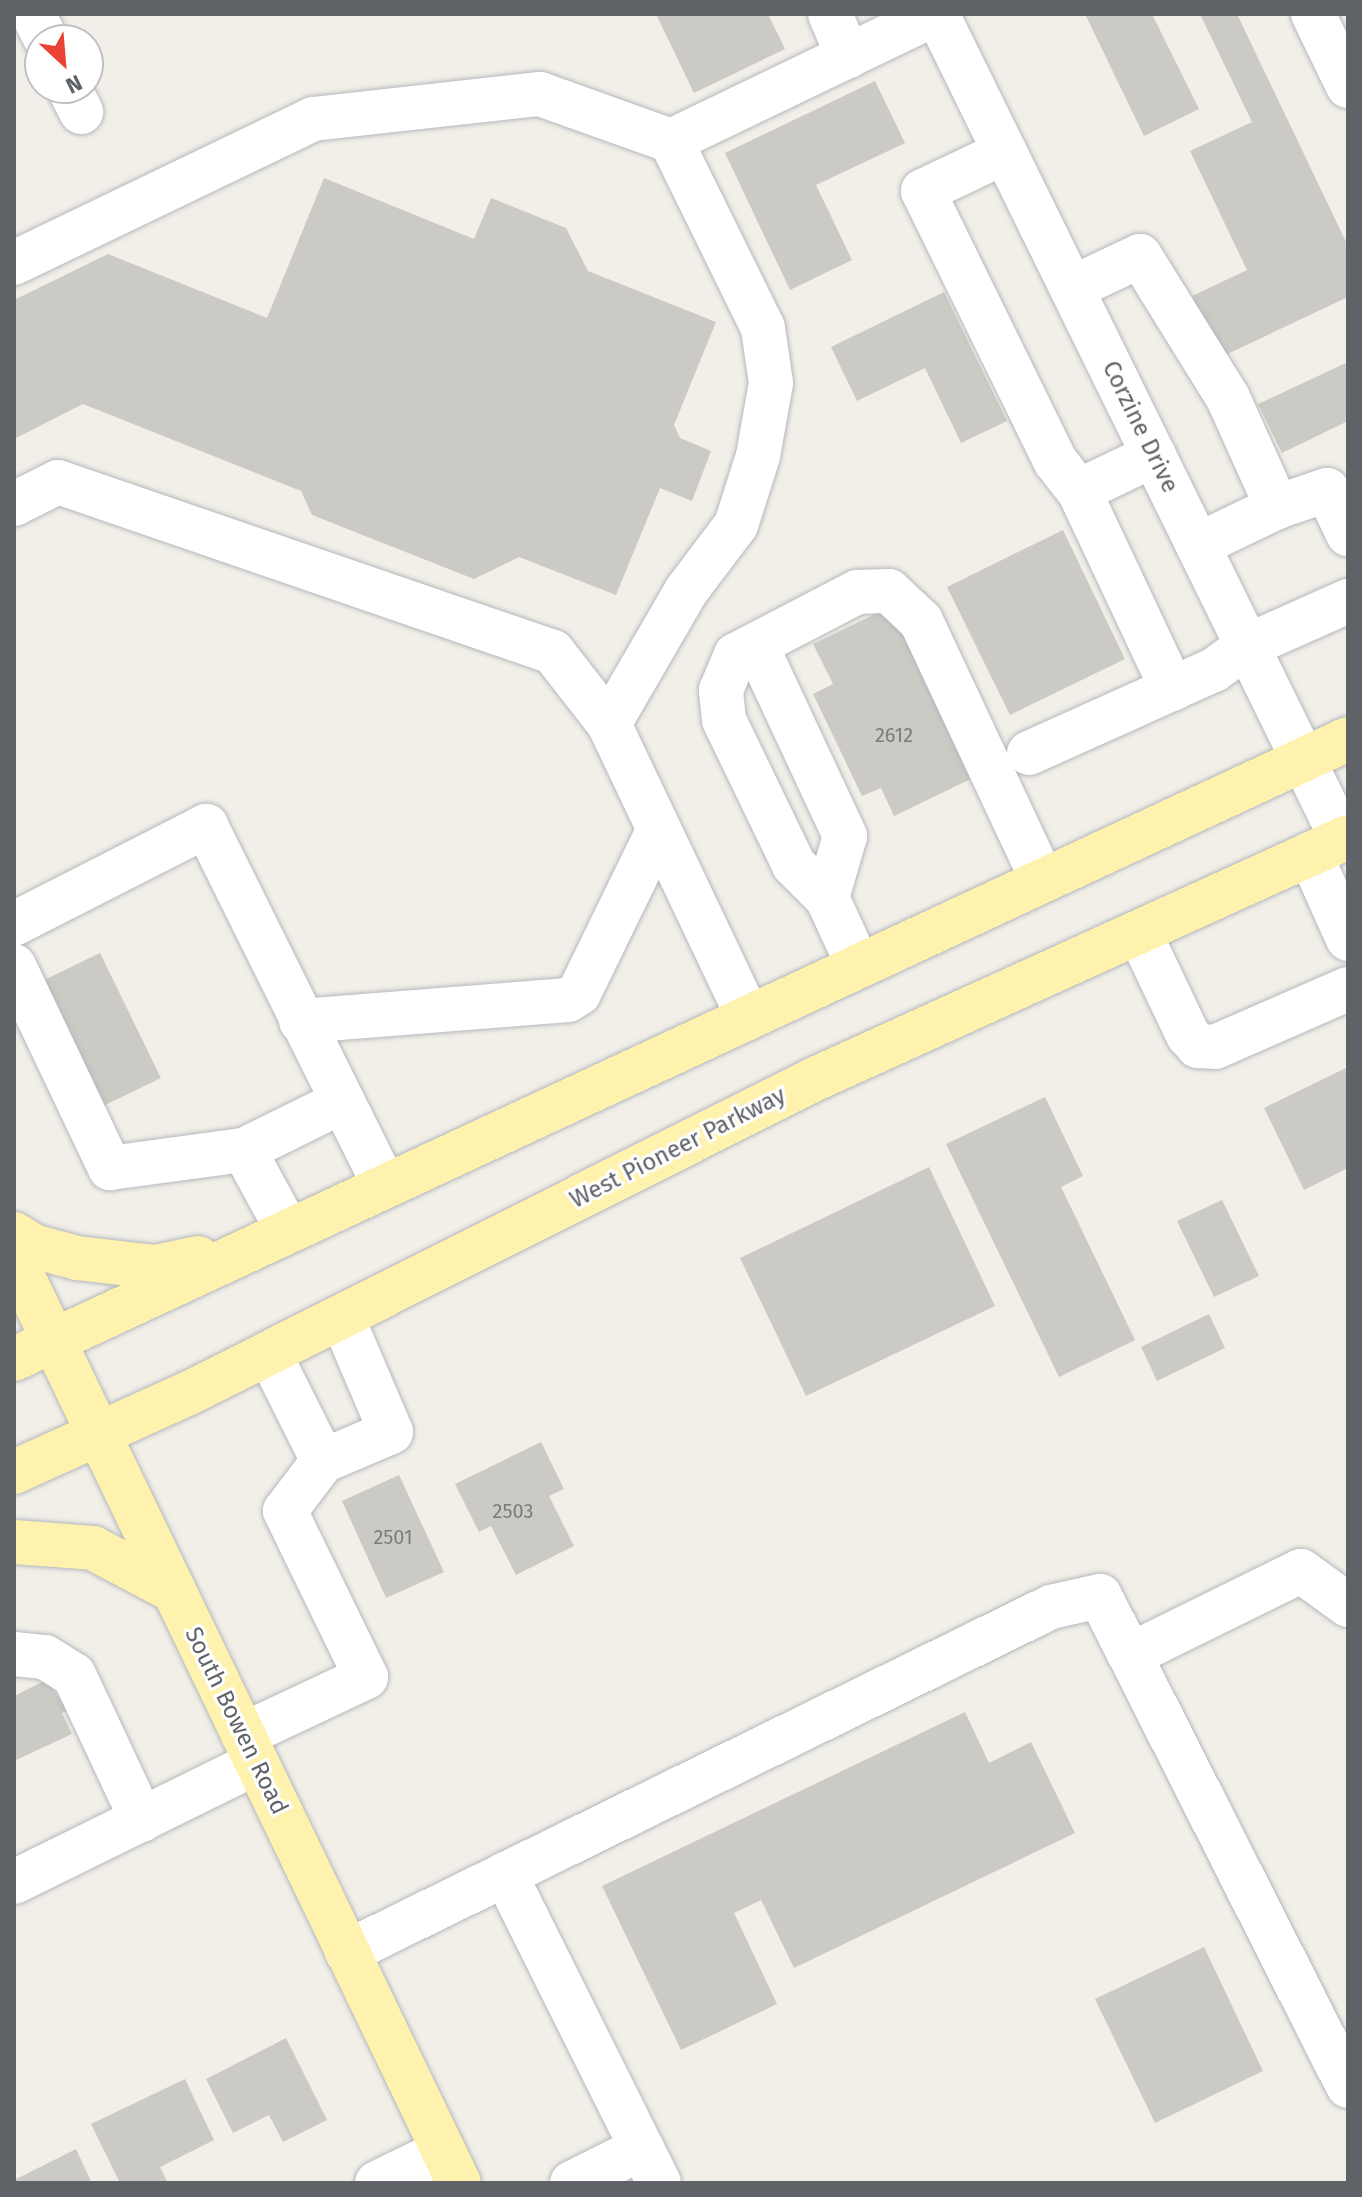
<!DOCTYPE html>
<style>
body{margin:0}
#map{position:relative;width:1362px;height:2197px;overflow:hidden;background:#f1efe8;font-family:"Fira Sans",sans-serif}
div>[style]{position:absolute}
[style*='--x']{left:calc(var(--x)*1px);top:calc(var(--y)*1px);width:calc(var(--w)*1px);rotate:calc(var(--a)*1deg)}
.building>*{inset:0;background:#cccac5}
.roads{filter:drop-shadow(0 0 2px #b5b8bc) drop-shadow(0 0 2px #b5b8bc)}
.minor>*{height:44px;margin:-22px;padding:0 22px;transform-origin:22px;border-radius:22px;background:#fff}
.major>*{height:44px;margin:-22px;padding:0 22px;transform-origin:22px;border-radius:22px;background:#fff2af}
span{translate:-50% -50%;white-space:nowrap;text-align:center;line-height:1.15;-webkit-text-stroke:6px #fff;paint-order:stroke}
.number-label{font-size:20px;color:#7a7d7f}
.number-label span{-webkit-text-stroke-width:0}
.street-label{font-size:24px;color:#5f6368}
.frame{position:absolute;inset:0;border:16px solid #5f6368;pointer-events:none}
.north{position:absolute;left:24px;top:24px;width:80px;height:80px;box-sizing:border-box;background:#fff;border:2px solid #bfc1c3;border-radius:50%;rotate:154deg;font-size:22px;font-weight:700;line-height:32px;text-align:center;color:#5f6368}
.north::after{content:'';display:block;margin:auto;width:28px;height:36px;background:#ea4335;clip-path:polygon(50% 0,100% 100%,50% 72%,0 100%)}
</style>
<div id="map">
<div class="building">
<i style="clip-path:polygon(656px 14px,768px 14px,785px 49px,694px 93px)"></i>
<i style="clip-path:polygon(1085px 14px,1152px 14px,1199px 109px,1144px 136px)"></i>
<i style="clip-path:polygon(1200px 14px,1237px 14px,1348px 246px,1348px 297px,1221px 357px,1192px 296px,1247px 270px,1190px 151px,1252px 122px)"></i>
<i style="clip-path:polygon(875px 81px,905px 143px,816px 185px,852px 260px,790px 290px,725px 153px)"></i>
<i style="clip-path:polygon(324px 178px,474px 239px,491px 198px,566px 228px,588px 271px,716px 322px,674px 425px,680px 438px,711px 451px,692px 501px,660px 488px,616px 595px,519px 557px,474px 579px,312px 515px,301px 491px,83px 404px,14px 439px,14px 300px,108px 254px,267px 318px)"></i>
<i style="clip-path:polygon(944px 292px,1007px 421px,961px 443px,925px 368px,857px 401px,831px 347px)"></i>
<i style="clip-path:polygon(1348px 362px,1348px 421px,1282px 453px,1258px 404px)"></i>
<i style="clip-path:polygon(1063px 530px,1125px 659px,1010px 715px,947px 587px)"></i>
<i style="clip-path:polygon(892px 606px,975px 777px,894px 816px,881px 788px,862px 796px,813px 694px,833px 684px,813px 644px)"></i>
<i style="clip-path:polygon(100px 953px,161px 1078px,101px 1107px,40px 982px)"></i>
<i style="clip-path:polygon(1348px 1067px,1348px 1168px,1304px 1190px,1264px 1108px)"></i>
<i style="clip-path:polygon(1045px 1097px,1083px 1176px,1061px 1187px,1135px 1340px,1059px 1377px,946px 1144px)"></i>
<i style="clip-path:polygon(929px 1167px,995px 1306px,806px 1396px,740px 1258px)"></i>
<i style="clip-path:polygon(1222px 1200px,1259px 1276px,1214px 1297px,1177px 1221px)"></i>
<i style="clip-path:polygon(1209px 1314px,1225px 1348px,1157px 1381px,1141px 1347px)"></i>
<i style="clip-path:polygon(541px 1442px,564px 1489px,549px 1496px,574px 1546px,516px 1575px,491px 1526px,479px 1532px,455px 1484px)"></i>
<i style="clip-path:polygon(399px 1475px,444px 1572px,386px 1598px,342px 1501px)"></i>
<i style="clip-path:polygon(46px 1680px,68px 1711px,62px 1713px,72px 1734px,14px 1761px,14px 1696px)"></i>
<i style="clip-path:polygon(965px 1712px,989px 1763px,1031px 1742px,1075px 1833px,794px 1968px,761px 1900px,734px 1913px,777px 2004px,681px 2050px,602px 1886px)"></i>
<i style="clip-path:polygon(1204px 1947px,1263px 2071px,1155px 2123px,1095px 1999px)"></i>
<i style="clip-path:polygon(286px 2038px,327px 2120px,283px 2142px,269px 2115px,233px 2133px,206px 2079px)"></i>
<i style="clip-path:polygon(185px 2079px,214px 2140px,160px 2167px,168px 2183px,120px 2183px,91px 2124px)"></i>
<i style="clip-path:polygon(76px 2149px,92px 2183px,14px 2183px,14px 2180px)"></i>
</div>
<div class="roads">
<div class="minor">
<i style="--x:33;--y:14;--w:29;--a:63"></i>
<i style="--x:830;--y:14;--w:46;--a:66.8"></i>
<i style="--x:937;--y:14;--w:919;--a:63.85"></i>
<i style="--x:1313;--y:14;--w:80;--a:64.1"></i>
<i style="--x:69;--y:88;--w:27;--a:63"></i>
<i style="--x:1005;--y:152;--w:91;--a:154.6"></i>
<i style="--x:923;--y:191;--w:302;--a:63.9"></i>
<i style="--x:1056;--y:462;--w:37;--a:52"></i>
<i style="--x:14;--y:263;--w:332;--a:-25.7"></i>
<i style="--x:313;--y:119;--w:228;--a:-6.3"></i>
<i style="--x:540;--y:94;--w:139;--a:19.7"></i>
<i style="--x:1072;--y:288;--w:75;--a:-25.2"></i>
<i style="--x:1140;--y:256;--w:167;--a:58.2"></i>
<i style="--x:1228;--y:398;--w:120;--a:65.8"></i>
<i style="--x:1154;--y:455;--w:83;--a:154.4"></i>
<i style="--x:1079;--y:491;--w:219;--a:64.8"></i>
<i style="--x:14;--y:504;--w:49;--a:-26.6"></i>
<i style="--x:58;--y:482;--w:523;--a:18.95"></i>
<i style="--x:553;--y:652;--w:91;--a:52.1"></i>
<i style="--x:609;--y:724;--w:324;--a:64.6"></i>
<i style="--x:1198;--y:545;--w:88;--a:-25.7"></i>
<i style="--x:1277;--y:507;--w:53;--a:-18.8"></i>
<i style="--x:1327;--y:490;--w:49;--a:64.5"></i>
<i style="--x:756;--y:645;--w:211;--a:65"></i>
<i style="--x:845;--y:836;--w:65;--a:106.2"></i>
<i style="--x:609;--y:724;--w:154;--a:-59.9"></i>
<i style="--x:686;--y:591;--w:83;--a:-52.9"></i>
<i style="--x:736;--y:525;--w:72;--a:-72.3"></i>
<i style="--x:758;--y:456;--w:74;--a:-79.9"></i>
<i style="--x:771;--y:383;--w:56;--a:-98.3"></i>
<i style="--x:763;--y:328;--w:208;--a:-116.2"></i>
<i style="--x:671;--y:141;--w:293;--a:-25.7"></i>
<i style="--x:1029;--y:753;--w:203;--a:-24.2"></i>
<i style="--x:1214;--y:670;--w:41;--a:-36"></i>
<i style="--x:1247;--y:646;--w:111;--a:-24"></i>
<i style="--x:1310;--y:854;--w:93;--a:65.9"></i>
<i style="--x:14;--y:924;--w:216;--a:-27"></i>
<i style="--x:206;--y:826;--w:402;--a:63.6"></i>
<i style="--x:1139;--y:932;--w:114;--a:64.6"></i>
<i style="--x:1188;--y:1035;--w:15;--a:48"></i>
<i style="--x:1198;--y:1046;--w:17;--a:3"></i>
<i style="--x:1215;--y:1047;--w:145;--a:-23.6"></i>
<i style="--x:858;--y:965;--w:74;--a:-114.8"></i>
<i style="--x:827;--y:898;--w:47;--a:-135"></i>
<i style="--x:794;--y:865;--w:161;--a:-115.8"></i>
<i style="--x:724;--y:720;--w:30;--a:-96"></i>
<i style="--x:721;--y:690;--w:38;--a:-67"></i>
<i style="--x:736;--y:655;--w:136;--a:-27.5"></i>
<i style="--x:857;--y:592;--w:32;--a:-2"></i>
<i style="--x:889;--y:591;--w:44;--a:43.2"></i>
<i style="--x:921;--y:621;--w:285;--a:64.9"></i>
<i style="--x:14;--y:966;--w:224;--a:64.6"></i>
<i style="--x:110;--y:1168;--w:135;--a:-7.7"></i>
<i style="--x:244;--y:1150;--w:108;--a:-26.3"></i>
<i style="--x:301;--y:1021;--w:268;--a:-4.5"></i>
<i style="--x:568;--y:1000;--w:13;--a:-32"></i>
<i style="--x:579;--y:993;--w:182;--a:-64"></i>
<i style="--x:244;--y:1150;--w:92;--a:61.5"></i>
<i style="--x:269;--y:1353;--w:121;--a:63.4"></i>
<i style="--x:323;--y:1461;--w:74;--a:-23.1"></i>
<i style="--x:391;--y:1432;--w:125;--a:-113.1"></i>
<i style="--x:14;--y:1654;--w:31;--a:6"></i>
<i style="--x:45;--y:1657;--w:34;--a:32"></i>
<i style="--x:74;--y:1675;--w:160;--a:64.9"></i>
<i style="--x:1132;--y:1654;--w:188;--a:-26.2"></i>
<i style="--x:1301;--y:1571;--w:58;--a:35.9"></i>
<i style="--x:243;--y:1735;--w:136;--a:-25.2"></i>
<i style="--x:366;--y:1677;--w:185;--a:-116"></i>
<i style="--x:285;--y:1511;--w:63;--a:-52.8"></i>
<i style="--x:505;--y:1874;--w:345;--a:63.5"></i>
<i style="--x:14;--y:1882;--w:270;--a:-26.2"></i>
<i style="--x:347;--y:1952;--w:784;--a:-26.11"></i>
<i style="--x:1051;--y:1607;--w:50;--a:-12.7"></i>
<i style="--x:1100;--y:1596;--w:549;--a:63.16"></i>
<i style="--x:377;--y:2183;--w:73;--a:-25.9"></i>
<i style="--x:572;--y:2183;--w:78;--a:-26.6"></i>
</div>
<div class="major">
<i style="--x:14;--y:1234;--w:22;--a:32"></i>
<i style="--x:33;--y:1246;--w:46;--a:15.3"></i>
<i style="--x:77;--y:1258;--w:79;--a:6.6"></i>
<i style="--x:155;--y:1267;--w:44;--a:-11.8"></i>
<i style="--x:14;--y:1258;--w:1026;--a:64.31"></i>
<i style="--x:14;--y:1359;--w:1471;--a:-24.93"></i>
<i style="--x:14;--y:1472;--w:192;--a:-24.3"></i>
<i style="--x:189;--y:1393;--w:700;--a:-26.64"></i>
<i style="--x:815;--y:1079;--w:585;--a:-24.42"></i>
<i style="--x:14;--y:1542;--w:79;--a:4.3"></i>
<i style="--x:93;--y:1548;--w:92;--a:28"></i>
</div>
</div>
<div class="number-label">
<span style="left:894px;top:735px">2612</span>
<span style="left:513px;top:1511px">2503</span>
<span style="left:393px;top:1537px">2501</span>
</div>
<div class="street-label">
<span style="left:1140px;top:427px;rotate:64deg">Corzine Drive</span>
<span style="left:678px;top:1148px;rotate:-27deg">West Pioneer Parkway</span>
<span style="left:236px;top:1721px;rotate:64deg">South Bowen Road</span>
</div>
<div class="frame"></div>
<div class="north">N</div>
</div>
